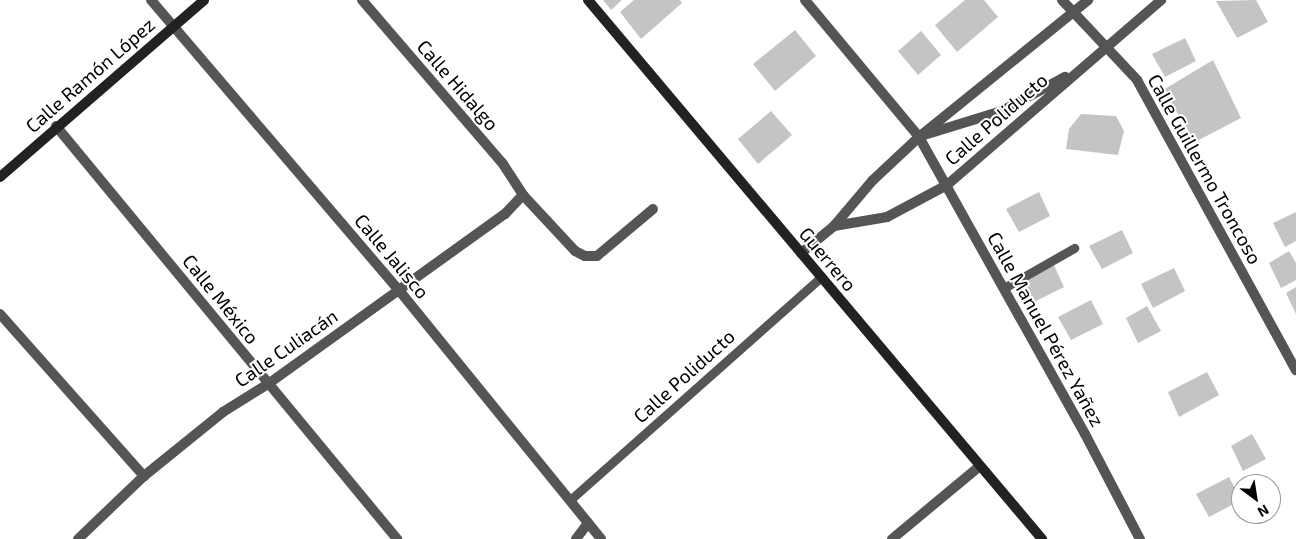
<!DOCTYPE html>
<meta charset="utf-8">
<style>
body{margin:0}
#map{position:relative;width:1296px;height:539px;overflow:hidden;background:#fff;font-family:"Exo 2",sans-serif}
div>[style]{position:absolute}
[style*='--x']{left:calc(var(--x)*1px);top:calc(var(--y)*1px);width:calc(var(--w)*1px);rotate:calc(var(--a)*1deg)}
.building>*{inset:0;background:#c4c4c4}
.lane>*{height:9px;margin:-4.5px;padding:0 4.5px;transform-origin:4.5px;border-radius:4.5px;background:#555}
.street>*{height:10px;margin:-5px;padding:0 5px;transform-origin:5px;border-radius:5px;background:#555}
.secondary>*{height:10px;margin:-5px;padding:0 5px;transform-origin:5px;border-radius:5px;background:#222}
span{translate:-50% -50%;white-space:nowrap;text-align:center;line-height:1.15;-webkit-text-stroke:4px #fff;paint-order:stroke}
.street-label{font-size:19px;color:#000}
.north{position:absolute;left:1231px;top:474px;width:50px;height:50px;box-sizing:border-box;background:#fff;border:1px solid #999;border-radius:50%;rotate:149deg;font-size:14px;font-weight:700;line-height:20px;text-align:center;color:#000}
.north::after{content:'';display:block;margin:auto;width:18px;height:22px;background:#000;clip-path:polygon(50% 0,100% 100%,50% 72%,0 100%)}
</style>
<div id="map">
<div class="building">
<i style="clip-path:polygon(603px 0,622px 0,611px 10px)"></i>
<i style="clip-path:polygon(634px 0,680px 0,682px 3px,641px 39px,620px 12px)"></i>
<i style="clip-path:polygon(965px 0,984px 0,998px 17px,957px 52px,935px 25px)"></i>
<i style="clip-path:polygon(1256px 0,1268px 22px,1237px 38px,1216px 1px)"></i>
<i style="clip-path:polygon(795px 30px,816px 56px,775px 91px,753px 64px)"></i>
<i style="clip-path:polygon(921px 31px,941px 55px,918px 75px,898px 51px)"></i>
<i style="clip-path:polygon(1185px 38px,1196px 61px,1165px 77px,1152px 54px)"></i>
<i style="clip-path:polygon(1213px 60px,1241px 118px,1195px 142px,1163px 90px)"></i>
<i style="clip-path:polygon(771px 111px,792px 135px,758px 164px,738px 139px)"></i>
<i style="clip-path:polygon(1081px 114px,1116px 116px,1124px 131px,1118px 155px,1066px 149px,1069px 129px)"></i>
<i style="clip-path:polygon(1039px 192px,1050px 216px,1019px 232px,1006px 209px)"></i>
<i style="clip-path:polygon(1296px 212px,1296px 241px,1285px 247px,1273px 223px)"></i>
<i style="clip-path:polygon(1122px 230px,1133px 253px,1102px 269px,1089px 246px)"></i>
<i style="clip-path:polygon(1289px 251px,1296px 263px,1296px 280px,1281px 288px,1269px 263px)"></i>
<i style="clip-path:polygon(1053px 263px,1064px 287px,1032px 303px,1020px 280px)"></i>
<i style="clip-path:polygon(1174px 268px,1185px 291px,1153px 308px,1141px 284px)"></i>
<i style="clip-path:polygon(1296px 287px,1296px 314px,1286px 293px)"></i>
<i style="clip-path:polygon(1091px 300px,1103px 324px,1071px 340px,1058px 317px)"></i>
<i style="clip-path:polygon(1147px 306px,1161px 331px,1138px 343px,1126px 318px)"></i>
<i style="clip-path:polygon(1207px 372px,1219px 395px,1179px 417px,1168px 392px)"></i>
<i style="clip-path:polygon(1252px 434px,1266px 459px,1243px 471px,1231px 446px)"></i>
<i style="clip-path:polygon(1229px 477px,1241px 500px,1209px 517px,1196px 494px)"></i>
</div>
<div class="lane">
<i style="--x:1004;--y:288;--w:81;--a:-29.7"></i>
<i style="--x:570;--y:500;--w:336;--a:-41.6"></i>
</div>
<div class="street">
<i style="--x:151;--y:0;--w:380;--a:49.5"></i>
<i style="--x:398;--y:289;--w:322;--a:50.9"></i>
<i style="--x:362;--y:0;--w:216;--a:49.3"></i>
<i style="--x:503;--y:164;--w:37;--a:57"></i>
<i style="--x:523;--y:195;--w:76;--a:47.1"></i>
<i style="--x:575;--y:251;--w:11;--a:27"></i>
<i style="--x:585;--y:256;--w:12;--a:0"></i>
<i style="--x:597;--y:256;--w:73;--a:-40"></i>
<i style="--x:805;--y:0;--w:178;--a:50.2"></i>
<i style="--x:919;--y:137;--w:340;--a:60.8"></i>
<i style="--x:1085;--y:434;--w:119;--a:62.4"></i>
<i style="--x:1062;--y:0;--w:110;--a:46.8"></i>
<i style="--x:1137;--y:80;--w:331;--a:61.3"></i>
<i style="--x:56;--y:126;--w:536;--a:50.45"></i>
<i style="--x:924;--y:135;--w:82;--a:-17.1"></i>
<i style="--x:1002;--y:111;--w:72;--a:-28.4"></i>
<i style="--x:834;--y:226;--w:54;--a:-9.6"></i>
<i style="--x:887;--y:217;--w:68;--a:-28.1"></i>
<i style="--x:947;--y:185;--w:283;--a:-40.8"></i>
<i style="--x:801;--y:253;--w:43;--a:-39.3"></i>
<i style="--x:834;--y:226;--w:59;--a:-49.8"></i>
<i style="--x:872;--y:181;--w:64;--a:-43.1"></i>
<i style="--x:919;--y:137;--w:218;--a:-39"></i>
<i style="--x:0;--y:314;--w:217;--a:48.4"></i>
<i style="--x:78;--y:539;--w:91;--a:-43.7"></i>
<i style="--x:144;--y:476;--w:102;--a:-39"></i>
<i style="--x:223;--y:412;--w:53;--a:-31.9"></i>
<i style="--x:268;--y:384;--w:292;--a:-35.7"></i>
<i style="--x:505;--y:214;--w:26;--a:-47"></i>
<i style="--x:576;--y:539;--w:20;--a:-53"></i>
<i style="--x:892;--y:539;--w:114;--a:-39.7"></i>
</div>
<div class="secondary">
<i style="--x:588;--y:0;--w:705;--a:49.89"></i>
<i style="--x:0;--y:177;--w:270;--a:-40.9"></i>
</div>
<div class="street-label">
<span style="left:90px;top:75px;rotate:-41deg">Calle Ramón López</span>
<span style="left:458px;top:85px;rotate:49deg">Calle Hidalgo</span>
<span style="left:996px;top:119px;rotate:-41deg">Calle Poliducto</span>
<span style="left:1205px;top:169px;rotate:61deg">Calle Guillermo Troncoso</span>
<span style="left:392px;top:256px;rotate:50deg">Calle Jalisco</span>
<span style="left:828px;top:259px;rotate:50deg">Guerrero</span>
<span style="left:221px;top:299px;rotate:51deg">Calle México</span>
<span style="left:1046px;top:329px;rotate:61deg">Calle Manuel Pérez Yañez</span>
<span style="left:286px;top:348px;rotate:-35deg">Calle Culiacán</span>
<span style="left:684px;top:376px;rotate:-42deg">Calle Poliducto</span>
</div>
<div class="north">N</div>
</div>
